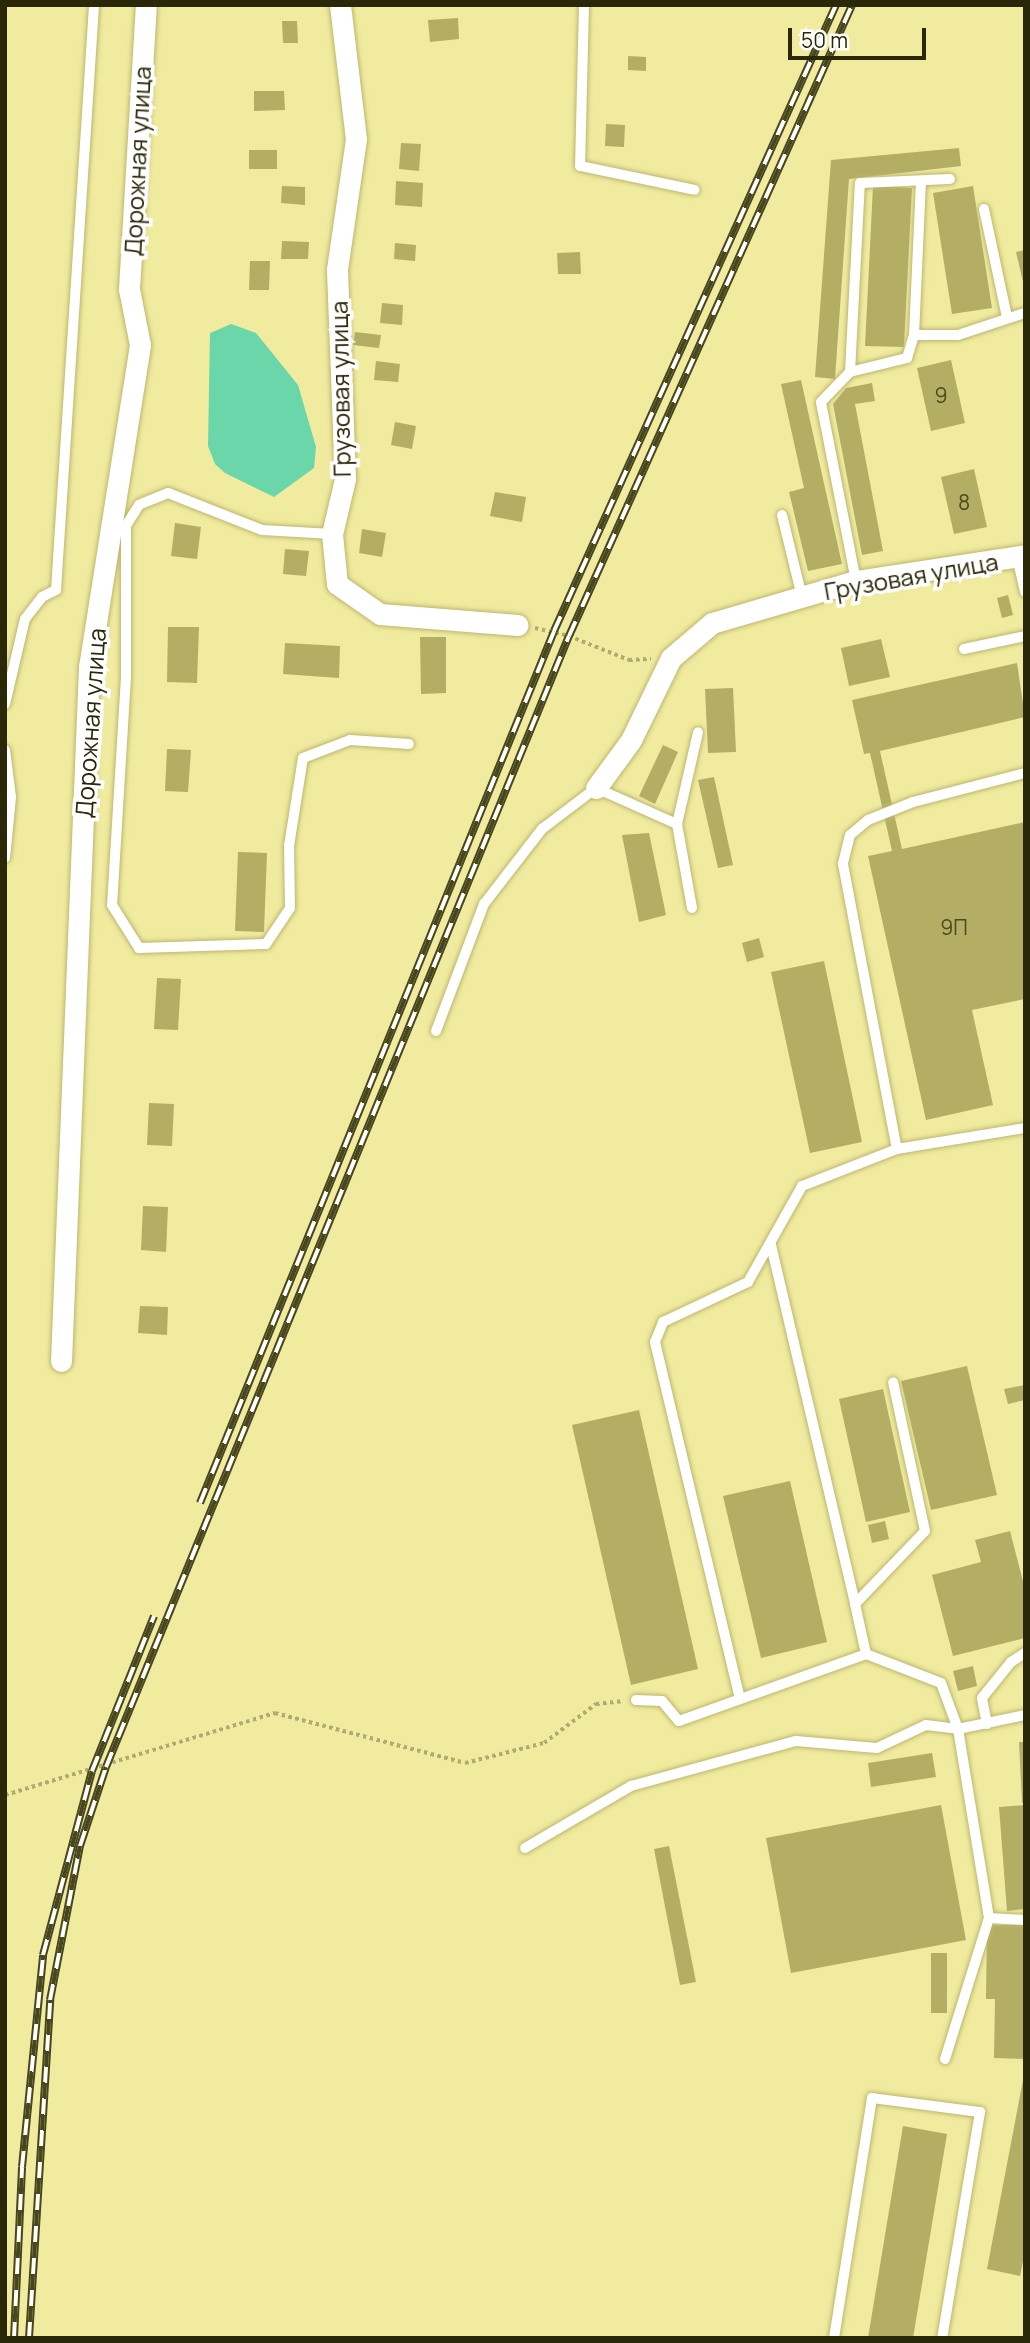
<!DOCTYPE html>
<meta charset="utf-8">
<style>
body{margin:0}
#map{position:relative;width:1030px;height:2343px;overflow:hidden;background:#f1eba0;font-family:Manrope,sans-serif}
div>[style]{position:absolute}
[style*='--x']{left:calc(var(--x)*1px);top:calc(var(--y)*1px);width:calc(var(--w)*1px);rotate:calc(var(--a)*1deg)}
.water>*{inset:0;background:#6ad6a9}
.building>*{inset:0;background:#b4ae65}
.path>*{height:3.5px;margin-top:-1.75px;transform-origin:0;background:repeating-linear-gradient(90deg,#b0ab6e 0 3.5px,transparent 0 7px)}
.roads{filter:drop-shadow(0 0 2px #bdb76e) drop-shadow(0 0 2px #bdb76e)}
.lane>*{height:10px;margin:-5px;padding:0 5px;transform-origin:5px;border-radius:5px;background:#fff}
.street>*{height:21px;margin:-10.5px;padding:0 10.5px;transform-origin:10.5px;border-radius:10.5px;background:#fff}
.rail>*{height:8px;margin-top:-4px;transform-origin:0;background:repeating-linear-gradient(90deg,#fff 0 16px,#48461f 0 32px);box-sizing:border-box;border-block:2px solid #48461f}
span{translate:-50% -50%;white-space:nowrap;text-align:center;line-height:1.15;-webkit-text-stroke:7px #fff;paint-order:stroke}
.number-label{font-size:21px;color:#4c4a1f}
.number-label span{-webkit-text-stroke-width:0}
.street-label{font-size:24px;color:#2a2808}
.frame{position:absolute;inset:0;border:7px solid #2a2808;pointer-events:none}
.scale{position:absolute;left:788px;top:28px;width:138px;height:32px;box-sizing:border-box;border:4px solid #2a2808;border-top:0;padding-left:9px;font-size:21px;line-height:24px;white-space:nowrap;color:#2a2808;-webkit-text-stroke:5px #fff;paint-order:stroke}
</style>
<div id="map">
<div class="water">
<i style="clip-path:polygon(231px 324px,256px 333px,298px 385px,316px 447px,314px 468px,274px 497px,225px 473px,215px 464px,208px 446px,210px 333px)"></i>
</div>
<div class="building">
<i style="clip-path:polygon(458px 18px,459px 39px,430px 42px,428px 20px)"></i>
<i style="clip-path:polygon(282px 21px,297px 21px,298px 43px,283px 43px)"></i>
<i style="clip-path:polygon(628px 56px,646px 57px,646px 71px,628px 70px)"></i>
<i style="clip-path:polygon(254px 91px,284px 91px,285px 110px,254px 111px)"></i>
<i style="clip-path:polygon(606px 124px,625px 125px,624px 147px,605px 146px)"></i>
<i style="clip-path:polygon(401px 143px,421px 144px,419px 171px,399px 169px)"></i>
<i style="clip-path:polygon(959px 148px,961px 166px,849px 179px,835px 379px,815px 377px,831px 160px)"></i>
<i style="clip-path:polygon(249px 150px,277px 150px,277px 169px,249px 169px)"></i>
<i style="clip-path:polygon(396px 181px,423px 183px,422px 207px,395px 205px)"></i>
<i style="clip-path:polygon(282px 186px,305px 187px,305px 205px,281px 203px)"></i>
<i style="clip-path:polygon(873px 186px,912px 188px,904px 347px,865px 346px)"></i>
<i style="clip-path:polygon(973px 186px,992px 308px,952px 314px,933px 193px)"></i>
<i style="clip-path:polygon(282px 241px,309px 242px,308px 259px,281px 259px)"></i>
<i style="clip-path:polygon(395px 243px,416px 245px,415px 261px,394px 259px)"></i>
<i style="clip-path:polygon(1025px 250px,1025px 286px,1024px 286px,1016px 252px)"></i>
<i style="clip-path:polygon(580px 252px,581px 274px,558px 274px,557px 253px)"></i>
<i style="clip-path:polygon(250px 261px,270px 261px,269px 290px,249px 290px)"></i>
<i style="clip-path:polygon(382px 303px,403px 305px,402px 325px,380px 323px)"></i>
<i style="clip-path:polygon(355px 332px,381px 335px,379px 348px,353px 345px)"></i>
<i style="clip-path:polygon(951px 360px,965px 423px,931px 431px,917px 368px)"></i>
<i style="clip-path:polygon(376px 361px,400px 364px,398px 382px,374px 380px)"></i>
<i style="clip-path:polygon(801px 380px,842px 564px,808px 571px,789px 492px,804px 488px,781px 384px)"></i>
<i style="clip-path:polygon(872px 383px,875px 401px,855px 404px,883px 551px,862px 555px,833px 404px,846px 388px)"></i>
<i style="clip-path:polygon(395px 422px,416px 426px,412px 449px,391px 445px)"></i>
<i style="clip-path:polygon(974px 469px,987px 527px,954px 534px,941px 477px)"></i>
<i style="clip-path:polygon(495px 492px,526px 497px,522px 522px,490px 516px)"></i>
<i style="clip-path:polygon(175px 523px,201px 527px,197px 559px,171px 556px)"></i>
<i style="clip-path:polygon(362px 529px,386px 533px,382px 557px,359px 553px)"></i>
<i style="clip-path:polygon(285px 549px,309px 551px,306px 576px,283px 574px)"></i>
<i style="clip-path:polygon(1008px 595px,1013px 615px,1002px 618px,997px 598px)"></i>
<i style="clip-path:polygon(168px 627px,199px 627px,197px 683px,167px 682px)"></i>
<i style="clip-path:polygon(420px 637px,446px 637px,446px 693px,421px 694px)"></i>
<i style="clip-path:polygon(881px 639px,890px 677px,849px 686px,841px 648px)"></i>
<i style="clip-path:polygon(285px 643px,340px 646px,339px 678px,283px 674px)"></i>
<i style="clip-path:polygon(1017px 663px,1025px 717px,880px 751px,902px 849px,1025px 822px,1025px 999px,972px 1010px,993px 1105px,926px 1120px,868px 856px,892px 851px,870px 753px,864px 754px,852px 700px)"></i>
<i style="clip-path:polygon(733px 688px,736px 752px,708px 753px,705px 689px)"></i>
<i style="clip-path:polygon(663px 745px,678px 752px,655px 804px,639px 796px)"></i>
<i style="clip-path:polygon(167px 749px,191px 750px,188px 792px,165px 791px)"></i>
<i style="clip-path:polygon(714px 777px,733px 865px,718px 868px,698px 780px)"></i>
<i style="clip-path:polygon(649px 833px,666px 915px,639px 922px,622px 835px)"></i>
<i style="clip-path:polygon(238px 852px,267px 853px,264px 932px,235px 931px)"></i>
<i style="clip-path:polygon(759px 938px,764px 957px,747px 962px,742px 943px)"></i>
<i style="clip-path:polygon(824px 961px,862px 1142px,810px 1153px,771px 972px)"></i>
<i style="clip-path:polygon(157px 978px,181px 979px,178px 1030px,154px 1029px)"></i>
<i style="clip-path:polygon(149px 1103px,174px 1104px,172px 1146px,147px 1145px)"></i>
<i style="clip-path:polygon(143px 1206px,168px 1207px,166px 1252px,141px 1250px)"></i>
<i style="clip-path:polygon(140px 1306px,168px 1307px,167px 1335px,138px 1333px)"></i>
<i style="clip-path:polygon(967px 1366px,997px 1495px,931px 1510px,901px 1381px)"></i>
<i style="clip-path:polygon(1025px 1385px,1025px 1400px,1008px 1404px,1004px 1389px)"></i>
<i style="clip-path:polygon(883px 1389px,910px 1512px,866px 1522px,839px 1399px)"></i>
<i style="clip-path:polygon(639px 1410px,698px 1669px,631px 1685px,572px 1425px)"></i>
<i style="clip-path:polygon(790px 1481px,827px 1642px,761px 1658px,723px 1496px)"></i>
<i style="clip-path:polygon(885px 1521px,889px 1539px,872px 1543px,868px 1525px)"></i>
<i style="clip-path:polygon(1010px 1531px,1025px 1589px,1025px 1638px,953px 1656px,932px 1575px,981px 1562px,975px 1540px)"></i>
<i style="clip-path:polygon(973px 1666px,977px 1686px,958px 1691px,953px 1671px)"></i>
<i style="clip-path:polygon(1019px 1742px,1025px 1742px,1025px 1803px,1022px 1803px)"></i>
<i style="clip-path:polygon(932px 1753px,936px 1777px,871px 1787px,868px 1763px)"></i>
<i style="clip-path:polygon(941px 1805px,966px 1940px,791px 1973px,766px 1838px)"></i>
<i style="clip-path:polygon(1025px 1805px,1025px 1909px,1007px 1911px,999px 1807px)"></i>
<i style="clip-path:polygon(669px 1846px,696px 1982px,680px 1985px,654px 1849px)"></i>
<i style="clip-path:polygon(987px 1925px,1025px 1925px,1025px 2059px,994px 2058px,995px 1999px,986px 1999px)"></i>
<i style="clip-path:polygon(931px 1953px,947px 1953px,947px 2013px,931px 2013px)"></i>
<i style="clip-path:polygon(1023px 2080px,1025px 2252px,1020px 2276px,987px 2269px)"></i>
<i style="clip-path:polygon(903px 2126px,947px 2134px,913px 2338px,868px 2338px)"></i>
</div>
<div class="path">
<i style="--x:535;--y:628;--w:35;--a:13"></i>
<i style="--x:569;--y:636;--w:65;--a:21.8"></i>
<i style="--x:629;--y:660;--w:22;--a:-3"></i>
<i style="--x:5;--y:1795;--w:282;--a:-16.9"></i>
<i style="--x:275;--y:1713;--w:196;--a:14.7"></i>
<i style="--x:465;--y:1763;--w:81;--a:-14.2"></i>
<i style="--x:544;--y:1743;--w:65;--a:-36.9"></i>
<i style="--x:596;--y:1704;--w:28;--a:-6"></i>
</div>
<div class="roads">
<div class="lane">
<i style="--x:584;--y:5;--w:161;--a:91.4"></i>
<i style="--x:580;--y:166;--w:117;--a:11.8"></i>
<i style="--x:921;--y:181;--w:154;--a:92.6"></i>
<i style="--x:914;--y:335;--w:44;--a:0"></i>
<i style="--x:958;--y:335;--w:71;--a:-18.2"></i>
<i style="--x:984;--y:209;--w:110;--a:78"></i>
<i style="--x:850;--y:372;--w:59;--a:-13.8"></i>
<i style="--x:907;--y:358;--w:24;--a:-73"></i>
<i style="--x:782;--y:515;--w:84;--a:76.3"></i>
<i style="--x:332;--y:534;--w:70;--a:-176.7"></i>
<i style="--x:262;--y:530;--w:101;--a:-158.5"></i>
<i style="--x:168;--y:493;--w:31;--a:158"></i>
<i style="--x:139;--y:505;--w:25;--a:122"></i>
<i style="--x:126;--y:526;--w:151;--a:90"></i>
<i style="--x:126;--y:677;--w:228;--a:93.5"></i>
<i style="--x:112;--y:905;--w:51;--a:57.9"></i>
<i style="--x:139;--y:948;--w:127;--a:-1.8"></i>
<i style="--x:266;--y:944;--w:43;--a:-56.3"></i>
<i style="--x:290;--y:908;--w:62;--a:-90.9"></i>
<i style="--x:289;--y:846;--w:89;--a:-81"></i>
<i style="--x:303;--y:758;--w:50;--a:-21"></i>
<i style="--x:350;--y:740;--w:59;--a:3.9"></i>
<i style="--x:1017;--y:557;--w:36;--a:77"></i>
<i style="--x:856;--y:581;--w:182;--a:-101.1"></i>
<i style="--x:821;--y:402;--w:42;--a:-46"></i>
<i style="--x:850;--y:372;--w:189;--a:-87"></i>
<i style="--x:860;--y:183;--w:90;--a:-2.5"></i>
<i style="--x:964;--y:649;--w:62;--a:-12"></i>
<i style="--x:5;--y:704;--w:87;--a:-76.8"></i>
<i style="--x:25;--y:619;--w:28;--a:-52"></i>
<i style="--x:42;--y:597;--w:16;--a:-27"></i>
<i style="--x:56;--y:590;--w:586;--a:-86.28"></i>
<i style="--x:5;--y:750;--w:47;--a:82.7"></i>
<i style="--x:11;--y:797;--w:61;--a:95.6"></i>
<i style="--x:1025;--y:773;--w:116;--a:165.5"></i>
<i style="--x:913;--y:802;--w:48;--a:158.2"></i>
<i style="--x:868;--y:820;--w:23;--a:140"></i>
<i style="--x:850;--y:835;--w:30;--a:104"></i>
<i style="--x:843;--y:864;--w:290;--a:79.3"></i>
<i style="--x:897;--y:1149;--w:130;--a:-9.3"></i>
<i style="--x:692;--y:908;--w:85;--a:-100.1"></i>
<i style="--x:677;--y:824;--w:94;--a:-77.1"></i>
<i style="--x:436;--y:1031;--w:136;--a:-69.3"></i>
<i style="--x:484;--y:904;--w:95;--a:-52.3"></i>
<i style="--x:542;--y:829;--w:68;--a:-37.2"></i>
<i style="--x:596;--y:788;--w:89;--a:24"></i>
<i style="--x:771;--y:1245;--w:369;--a:76.8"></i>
<i style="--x:740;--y:1699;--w:367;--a:-103.4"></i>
<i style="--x:655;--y:1342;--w:22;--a:-68"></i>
<i style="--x:663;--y:1322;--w:94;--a:-25.2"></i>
<i style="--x:748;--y:1282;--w:110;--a:-60.6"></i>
<i style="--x:802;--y:1186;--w:102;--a:-21.3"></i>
<i style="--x:636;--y:1700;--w:26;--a:2"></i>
<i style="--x:662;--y:1701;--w:26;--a:50"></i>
<i style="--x:679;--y:1721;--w:199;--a:-19.7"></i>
<i style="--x:866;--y:1654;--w:51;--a:-102.4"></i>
<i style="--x:855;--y:1604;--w:101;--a:-46.2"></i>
<i style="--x:925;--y:1531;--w:152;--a:-102.1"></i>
<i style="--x:987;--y:1724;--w:26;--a:-101"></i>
<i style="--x:982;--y:1698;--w:46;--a:-51.1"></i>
<i style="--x:1011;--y:1662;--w:17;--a:-33"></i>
<i style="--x:525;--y:1848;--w:123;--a:-30.3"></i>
<i style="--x:631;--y:1786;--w:171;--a:-15.3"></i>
<i style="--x:796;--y:1741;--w:81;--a:4.9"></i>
<i style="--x:877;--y:1748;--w:54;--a:-25.1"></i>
<i style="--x:926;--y:1725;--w:32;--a:7"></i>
<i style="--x:958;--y:1729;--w:49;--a:-110.3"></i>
<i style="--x:941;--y:1683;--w:80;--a:-158.9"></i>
<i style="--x:989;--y:1918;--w:36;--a:3"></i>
<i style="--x:945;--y:2059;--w:148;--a:-72.7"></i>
<i style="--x:989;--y:1918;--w:192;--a:-99.3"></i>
<i style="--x:958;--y:1729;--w:68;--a:-11.8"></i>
<i style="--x:834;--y:2338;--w:243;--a:-81"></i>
<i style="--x:872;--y:2098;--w:109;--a:7.4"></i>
<i style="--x:980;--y:2112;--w:229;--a:99.5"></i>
</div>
<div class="street">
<i style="--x:340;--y:5;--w:135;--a:83.2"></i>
<i style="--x:356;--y:139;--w:132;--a:98.3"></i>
<i style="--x:337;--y:270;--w:209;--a:87.8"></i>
<i style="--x:345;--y:479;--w:57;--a:103.3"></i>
<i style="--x:332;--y:534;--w:50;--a:84.3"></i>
<i style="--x:337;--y:584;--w:52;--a:34.9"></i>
<i style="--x:380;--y:614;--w:138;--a:4.6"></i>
<i style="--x:596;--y:788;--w:59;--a:-53.9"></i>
<i style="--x:631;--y:740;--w:91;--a:-64"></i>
<i style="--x:671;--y:658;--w:54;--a:-40.5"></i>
<i style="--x:712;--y:623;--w:150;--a:-16.3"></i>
<i style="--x:856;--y:581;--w:171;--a:-8.7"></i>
<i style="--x:61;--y:1361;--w:695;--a:-87.69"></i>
<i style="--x:89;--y:667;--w:326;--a:-81"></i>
<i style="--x:140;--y:345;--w:57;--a:-101.1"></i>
<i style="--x:129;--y:289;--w:285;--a:-86.6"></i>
</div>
</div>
<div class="rail">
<i style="--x:200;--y:1503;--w:941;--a:-67.9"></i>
<i style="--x:554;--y:631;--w:687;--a:-65.75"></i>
<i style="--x:14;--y:2338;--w:171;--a:-87.3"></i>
<i style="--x:22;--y:2167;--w:213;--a:-84.3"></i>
<i style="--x:43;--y:1955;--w:190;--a:-75.1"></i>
<i style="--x:92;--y:1771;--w:167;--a:-68.2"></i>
<i style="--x:29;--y:2338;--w:339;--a:-86.4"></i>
<i style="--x:50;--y:2000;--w:157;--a:-79"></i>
<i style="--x:80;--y:1846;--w:83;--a:-71.8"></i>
<i style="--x:106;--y:1767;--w:1222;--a:-67.74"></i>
<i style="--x:569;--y:636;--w:692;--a:-65.84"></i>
</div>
<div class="number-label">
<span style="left:941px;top:395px">9</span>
<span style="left:964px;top:502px">8</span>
<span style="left:954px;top:927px">9П</span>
</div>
<div class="street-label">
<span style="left:137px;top:161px;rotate:-87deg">Дорожная улица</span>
<span style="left:340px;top:389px;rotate:-91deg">Грузовая улица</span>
<span style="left:911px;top:576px;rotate:-10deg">Грузовая улица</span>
<span style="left:90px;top:723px;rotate:-86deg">Дорожная улица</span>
</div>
<div class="frame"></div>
<div class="scale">50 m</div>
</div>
